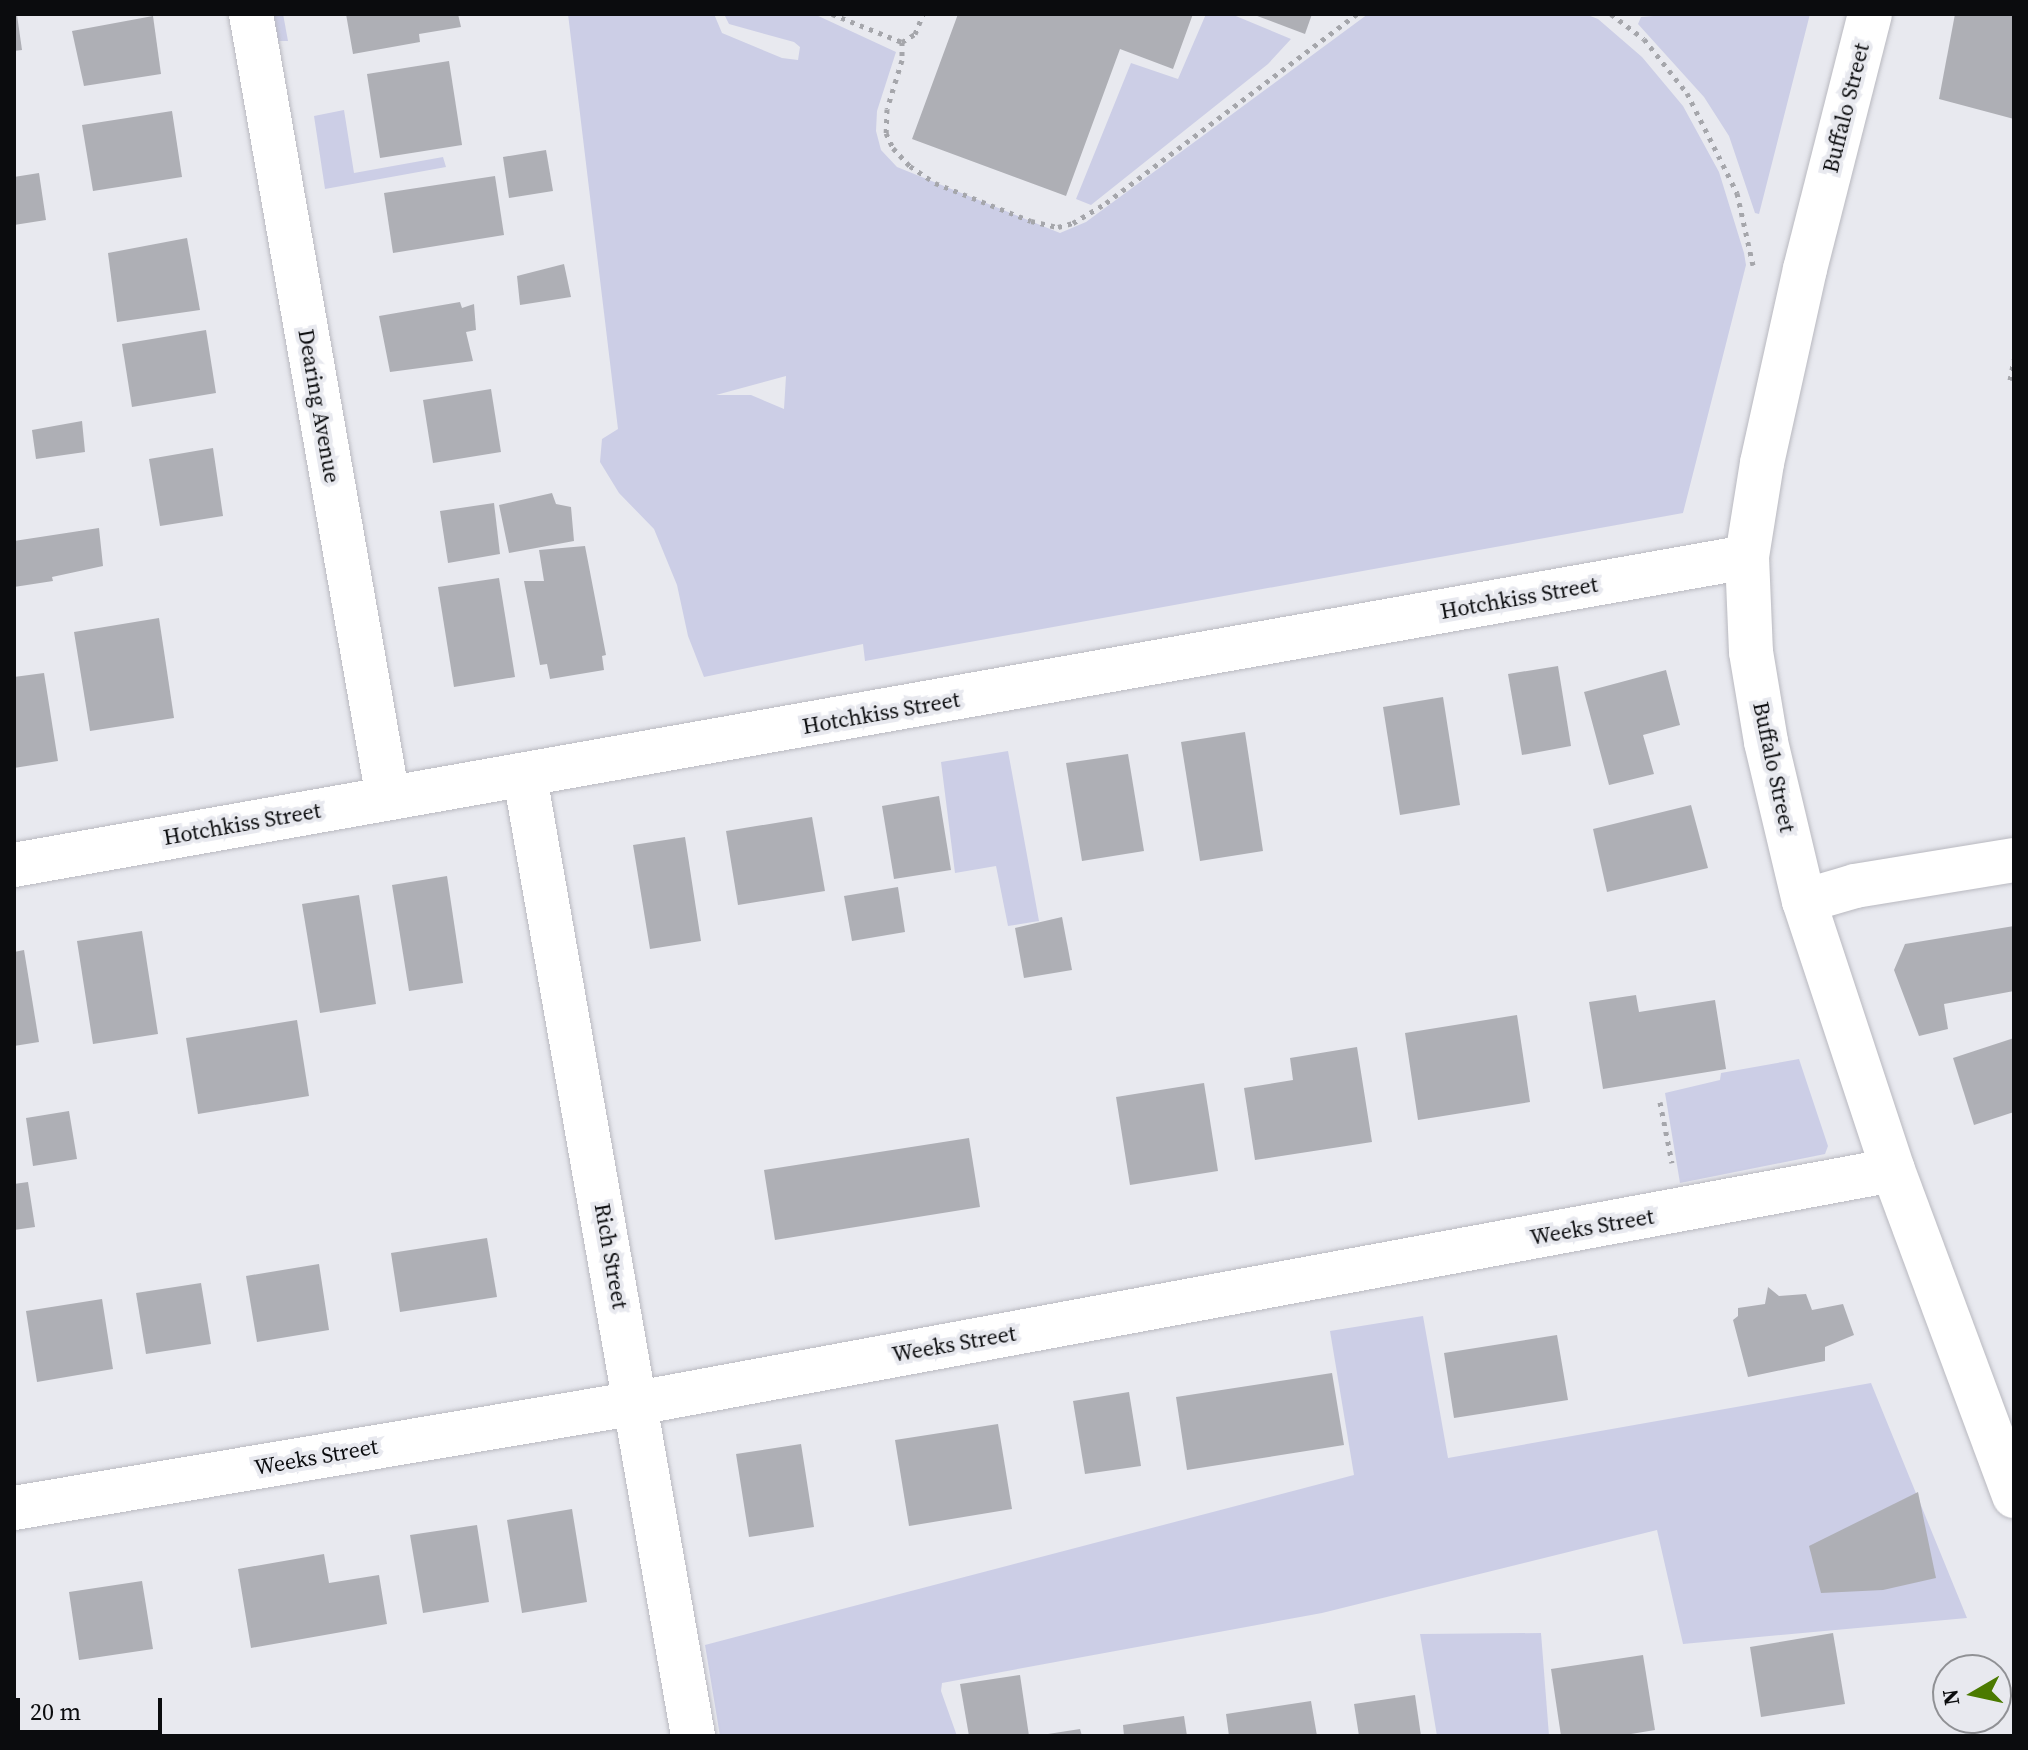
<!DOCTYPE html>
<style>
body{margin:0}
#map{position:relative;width:2028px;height:1750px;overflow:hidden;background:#e8e9ef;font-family:"Source Serif 4",serif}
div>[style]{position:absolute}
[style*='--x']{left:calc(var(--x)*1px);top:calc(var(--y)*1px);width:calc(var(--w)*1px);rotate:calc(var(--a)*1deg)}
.green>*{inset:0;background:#cccee6}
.building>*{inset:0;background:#aeafb5}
.path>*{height:5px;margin-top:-2.5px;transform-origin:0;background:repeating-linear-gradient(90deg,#a5a6ab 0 4px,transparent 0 10px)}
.roads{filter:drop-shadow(0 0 2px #b9b9c0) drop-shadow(0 0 2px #b9b9c0)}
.minor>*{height:44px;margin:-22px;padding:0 22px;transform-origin:22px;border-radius:22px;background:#fff}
span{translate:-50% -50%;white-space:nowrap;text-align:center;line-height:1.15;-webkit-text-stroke:8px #e8e9ef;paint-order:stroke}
.street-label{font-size:22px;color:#0b0c0e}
.frame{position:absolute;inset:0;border:16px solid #0b0c0e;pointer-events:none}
.north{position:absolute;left:1932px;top:1654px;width:80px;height:80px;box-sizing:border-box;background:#e8e9ef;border:2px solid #909195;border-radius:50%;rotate:261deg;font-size:22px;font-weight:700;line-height:32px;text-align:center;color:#0b0c0e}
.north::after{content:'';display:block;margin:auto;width:28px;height:36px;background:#4b7a00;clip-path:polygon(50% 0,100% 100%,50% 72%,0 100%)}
.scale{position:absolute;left:16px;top:1698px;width:146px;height:36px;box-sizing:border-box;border:4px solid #0b0c0e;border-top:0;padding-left:10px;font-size:24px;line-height:28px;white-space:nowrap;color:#0b0c0e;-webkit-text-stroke:6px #e8e9ef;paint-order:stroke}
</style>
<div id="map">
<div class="green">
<i style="clip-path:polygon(267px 14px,283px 14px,288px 41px,274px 41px)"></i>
<i style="clip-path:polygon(evenodd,568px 14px,714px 14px,722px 33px,782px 58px,798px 60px,800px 47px,794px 42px,729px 24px,724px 14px,814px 14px,896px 52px,877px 111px,876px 131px,881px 150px,897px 167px,1060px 233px,1086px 222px,1368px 14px,1585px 14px,1598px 19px,1642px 57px,1683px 106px,1719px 172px,1744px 253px,1746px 265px,1683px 513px,865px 661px,863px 644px,704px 677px,688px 636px,677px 585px,654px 529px,619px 493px,600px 462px,602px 439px,618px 429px,568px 14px,786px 376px,784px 409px,751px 395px,716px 395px,786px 376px)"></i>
<i style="clip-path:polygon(1206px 14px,1231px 14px,1291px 39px,1268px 64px,1091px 205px,1076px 199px,1131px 63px,1178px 79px)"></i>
<i style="clip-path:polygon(1678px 14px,1810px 14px,1759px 214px,1755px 213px,1729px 136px,1704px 97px,1638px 24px,1641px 17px)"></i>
<i style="clip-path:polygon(344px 110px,354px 173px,443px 157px,446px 167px,325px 189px,314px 116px)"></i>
<i style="clip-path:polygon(1008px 751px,1039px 921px,1008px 926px,996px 866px,955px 873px,941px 762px)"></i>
<i style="clip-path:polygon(1799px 1059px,1828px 1146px,1825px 1154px,1680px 1183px,1665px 1093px,1720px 1080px,1721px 1073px)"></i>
<i style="clip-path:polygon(1423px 1316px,1448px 1458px,1871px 1383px,1967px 1618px,1683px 1644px,1657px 1530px,1322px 1613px,942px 1683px,941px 1691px,957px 1736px,720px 1736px,705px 1645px,1354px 1475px,1330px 1331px)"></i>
<i style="clip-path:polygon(1541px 1633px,1549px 1736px,1437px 1736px,1420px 1634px)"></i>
</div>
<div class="building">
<i style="clip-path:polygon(346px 14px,458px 14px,461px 27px,419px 34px,420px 42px,353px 54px)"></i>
<i style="clip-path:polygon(958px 14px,1193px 14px,1173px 69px,1120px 49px,1066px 196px,912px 139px)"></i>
<i style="clip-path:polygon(1252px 14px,1312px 14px,1305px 34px)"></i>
<i style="clip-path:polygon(1955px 14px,2014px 14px,2014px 119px,1939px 99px)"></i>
<i style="clip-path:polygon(17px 15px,22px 50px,14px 51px,14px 16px)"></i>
<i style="clip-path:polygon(153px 16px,161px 74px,84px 86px,72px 31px)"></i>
<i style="clip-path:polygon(449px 61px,462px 145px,380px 158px,367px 74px)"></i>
<i style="clip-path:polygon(172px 111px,182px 177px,93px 191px,82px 125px)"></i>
<i style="clip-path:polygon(546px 150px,553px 191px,509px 198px,503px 157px)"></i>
<i style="clip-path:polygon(39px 173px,46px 220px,14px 225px,14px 177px)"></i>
<i style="clip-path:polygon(495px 176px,504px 235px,393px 253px,384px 193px)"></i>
<i style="clip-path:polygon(187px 238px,200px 310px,117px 322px,108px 253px)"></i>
<i style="clip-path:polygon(564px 264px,571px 297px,520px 305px,517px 276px)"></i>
<i style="clip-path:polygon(460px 302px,462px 308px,474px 304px,476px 330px,466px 332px,473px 361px,390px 372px,379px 316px)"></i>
<i style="clip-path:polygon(206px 330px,216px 393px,132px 407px,122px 344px)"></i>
<i style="clip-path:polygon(491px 389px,501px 452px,433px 463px,423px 400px)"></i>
<i style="clip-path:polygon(82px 421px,85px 452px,36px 459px,32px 430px)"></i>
<i style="clip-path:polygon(213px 448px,223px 516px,160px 526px,149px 459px)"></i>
<i style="clip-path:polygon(552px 493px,556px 504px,571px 507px,574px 541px,509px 553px,499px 505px)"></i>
<i style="clip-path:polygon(494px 503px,500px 554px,448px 563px,440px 511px)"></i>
<i style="clip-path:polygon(99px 528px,103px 566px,52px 577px,53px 581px,14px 587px,14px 541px)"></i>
<i style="clip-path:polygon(585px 546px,606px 655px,602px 656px,604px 670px,550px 679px,547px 664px,540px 665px,524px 581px,544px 581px,539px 550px)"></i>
<i style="clip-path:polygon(499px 578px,515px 677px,454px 687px,438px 587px)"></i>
<i style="clip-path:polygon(159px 618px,174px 718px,90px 731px,74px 632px)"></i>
<i style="clip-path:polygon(1558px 666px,1571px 746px,1522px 755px,1508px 674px)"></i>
<i style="clip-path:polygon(1666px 670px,1680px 725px,1643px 735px,1654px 774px,1609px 785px,1584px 692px)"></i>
<i style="clip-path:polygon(44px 673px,58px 761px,14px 768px,14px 677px)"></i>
<i style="clip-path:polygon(1443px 697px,1460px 805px,1400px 815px,1383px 707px)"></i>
<i style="clip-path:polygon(1245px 732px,1263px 851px,1200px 861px,1181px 742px)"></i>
<i style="clip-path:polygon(1128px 754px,1144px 851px,1082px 861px,1066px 763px)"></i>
<i style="clip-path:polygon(939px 796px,951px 870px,894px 879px,882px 806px)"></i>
<i style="clip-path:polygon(1691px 805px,1708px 868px,1607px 892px,1593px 829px)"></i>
<i style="clip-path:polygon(812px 817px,825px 891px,738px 905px,726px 831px)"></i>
<i style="clip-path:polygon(685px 837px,701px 941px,650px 949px,633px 845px)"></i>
<i style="clip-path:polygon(447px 876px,463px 983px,409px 991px,392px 885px)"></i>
<i style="clip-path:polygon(898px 887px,905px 932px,852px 941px,844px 896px)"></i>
<i style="clip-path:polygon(359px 895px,376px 1004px,320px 1013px,302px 904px)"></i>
<i style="clip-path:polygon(1062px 917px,1072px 970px,1024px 978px,1015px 928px)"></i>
<i style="clip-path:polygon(2014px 926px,2014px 991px,1944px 1004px,1948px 1029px,1919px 1036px,1894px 970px,1905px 944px)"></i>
<i style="clip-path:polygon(142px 931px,158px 1034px,93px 1044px,77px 941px)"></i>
<i style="clip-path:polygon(24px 950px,39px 1042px,14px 1046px,14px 952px)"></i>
<i style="clip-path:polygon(1636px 995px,1639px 1012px,1715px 1000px,1726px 1069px,1603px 1089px,1589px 1002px)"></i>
<i style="clip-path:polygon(1517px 1015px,1530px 1102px,1418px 1120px,1405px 1033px)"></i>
<i style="clip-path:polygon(297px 1020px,309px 1096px,198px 1114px,186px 1038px)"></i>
<i style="clip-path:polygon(2014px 1038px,2014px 1112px,1974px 1125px,1953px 1058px)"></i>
<i style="clip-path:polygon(1357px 1047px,1372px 1142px,1255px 1160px,1244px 1088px,1293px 1080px,1290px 1058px)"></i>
<i style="clip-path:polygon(1204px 1083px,1218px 1171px,1130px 1185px,1116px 1097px)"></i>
<i style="clip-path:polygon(69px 1111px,77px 1159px,33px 1166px,26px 1118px)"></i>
<i style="clip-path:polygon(969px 1138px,980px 1207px,775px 1240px,764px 1170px)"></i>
<i style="clip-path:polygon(28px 1182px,35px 1227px,14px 1230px,14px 1184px)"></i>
<i style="clip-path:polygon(487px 1238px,497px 1297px,400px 1312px,391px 1253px)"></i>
<i style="clip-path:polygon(319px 1264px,329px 1330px,257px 1342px,246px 1276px)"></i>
<i style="clip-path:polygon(201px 1283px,211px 1344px,146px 1354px,136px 1293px)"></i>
<i style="clip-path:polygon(1768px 1287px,1779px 1296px,1806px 1294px,1812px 1310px,1843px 1304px,1854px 1335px,1825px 1347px,1825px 1361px,1748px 1377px,1733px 1320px,1738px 1316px,1738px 1308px,1765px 1304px)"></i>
<i style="clip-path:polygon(102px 1299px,113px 1369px,37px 1382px,26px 1311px)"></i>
<i style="clip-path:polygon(1557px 1335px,1568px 1400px,1454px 1418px,1444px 1353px)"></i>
<i style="clip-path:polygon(1332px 1373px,1344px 1445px,1187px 1470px,1176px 1397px)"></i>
<i style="clip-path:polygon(1129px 1392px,1141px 1466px,1085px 1474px,1073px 1401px)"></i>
<i style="clip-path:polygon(998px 1424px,1012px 1509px,909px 1526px,895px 1440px)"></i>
<i style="clip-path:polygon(801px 1444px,814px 1527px,749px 1537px,736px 1454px)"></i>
<i style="clip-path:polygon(1918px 1492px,1936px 1578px,1883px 1590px,1821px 1593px,1809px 1546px)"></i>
<i style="clip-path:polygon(572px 1509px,587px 1602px,522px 1613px,507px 1520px)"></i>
<i style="clip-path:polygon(477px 1525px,489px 1602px,423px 1613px,410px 1535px)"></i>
<i style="clip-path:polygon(324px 1554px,329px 1583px,379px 1575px,387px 1624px,251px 1648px,238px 1569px)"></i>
<i style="clip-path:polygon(142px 1581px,153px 1649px,79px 1660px,69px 1592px)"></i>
<i style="clip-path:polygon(1833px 1633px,1845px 1704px,1761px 1717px,1750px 1647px)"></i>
<i style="clip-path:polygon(1643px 1655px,1655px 1730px,1619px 1736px,1561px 1736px,1551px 1669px)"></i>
<i style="clip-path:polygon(1020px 1675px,1029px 1736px,969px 1736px,960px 1684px)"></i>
<i style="clip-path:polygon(1415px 1695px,1421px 1736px,1359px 1736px,1354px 1704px)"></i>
<i style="clip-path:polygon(1311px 1701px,1317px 1736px,1229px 1736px,1226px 1714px)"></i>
<i style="clip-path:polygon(1184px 1716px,1187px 1736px,1124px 1736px,1123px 1725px)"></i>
<i style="clip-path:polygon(1080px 1729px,1082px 1736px,1048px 1736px,1048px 1734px)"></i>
</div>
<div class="path">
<i style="--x:832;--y:14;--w:75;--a:21.8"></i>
<i style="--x:902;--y:42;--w:18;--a:90"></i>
<i style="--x:902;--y:60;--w:51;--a:107"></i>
<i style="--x:887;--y:109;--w:24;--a:92"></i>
<i style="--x:886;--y:133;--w:17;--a:65"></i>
<i style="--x:893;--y:148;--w:25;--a:47"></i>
<i style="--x:910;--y:166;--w:30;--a:34"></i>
<i style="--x:935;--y:183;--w:103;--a:21.6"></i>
<i style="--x:1031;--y:221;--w:28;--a:13"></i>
<i style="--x:1058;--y:227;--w:16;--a:-15"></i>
<i style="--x:1073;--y:223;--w:39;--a:-31"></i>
<i style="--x:1106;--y:203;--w:314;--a:-37"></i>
<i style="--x:1611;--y:14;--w:41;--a:37.1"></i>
<i style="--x:1644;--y:39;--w:69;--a:51.5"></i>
<i style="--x:1687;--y:93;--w:112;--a:63.4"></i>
<i style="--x:1737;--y:193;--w:74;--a:77.5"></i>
<i style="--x:902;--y:42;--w:15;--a:-32"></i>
<i style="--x:915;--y:34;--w:22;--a:-68"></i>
<i style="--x:2010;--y:380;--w:21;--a:-79"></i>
<i style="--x:1660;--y:1102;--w:62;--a:78.9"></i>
</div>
<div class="roads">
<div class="minor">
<i style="--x:251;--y:14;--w:796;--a:80.09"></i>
<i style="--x:1870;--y:14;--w:263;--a:104.3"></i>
<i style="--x:1805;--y:269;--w:199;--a:102.5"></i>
<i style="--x:1762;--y:463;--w:95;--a:99.1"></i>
<i style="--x:1747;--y:557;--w:95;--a:87.6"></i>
<i style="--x:1751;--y:652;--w:91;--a:80.5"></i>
<i style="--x:1766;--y:742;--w:163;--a:76.6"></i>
<i style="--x:1804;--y:901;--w:283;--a:71.7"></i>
<i style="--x:1893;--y:1170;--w:348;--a:69.6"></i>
<i style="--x:525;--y:777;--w:974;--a:80.06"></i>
<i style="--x:14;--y:865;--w:1760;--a:-10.08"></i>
<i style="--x:1804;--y:901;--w:53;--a:-16.4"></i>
<i style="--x:1855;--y:886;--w:161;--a:-9.3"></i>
<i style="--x:14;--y:1508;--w:632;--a:-9.57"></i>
<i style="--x:637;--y:1403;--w:1277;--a:-10.51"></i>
</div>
</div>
<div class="street-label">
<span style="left:1846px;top:108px;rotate:-76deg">Buffalo Street</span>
<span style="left:319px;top:406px;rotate:80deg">Dearing Avenue</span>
<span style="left:1519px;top:598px;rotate:-10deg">Hotchkiss Street</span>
<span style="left:881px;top:713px;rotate:-10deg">Hotchkiss Street</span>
<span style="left:1774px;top:767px;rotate:78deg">Buffalo Street</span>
<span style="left:242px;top:824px;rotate:-10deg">Hotchkiss Street</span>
<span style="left:1592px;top:1227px;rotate:-10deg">Weeks Street</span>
<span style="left:611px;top:1256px;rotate:80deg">Rich Street</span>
<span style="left:954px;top:1344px;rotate:-10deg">Weeks Street</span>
<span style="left:316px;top:1457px;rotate:-10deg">Weeks Street</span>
</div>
<div class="frame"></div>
<div class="north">N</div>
<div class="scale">20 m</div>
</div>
